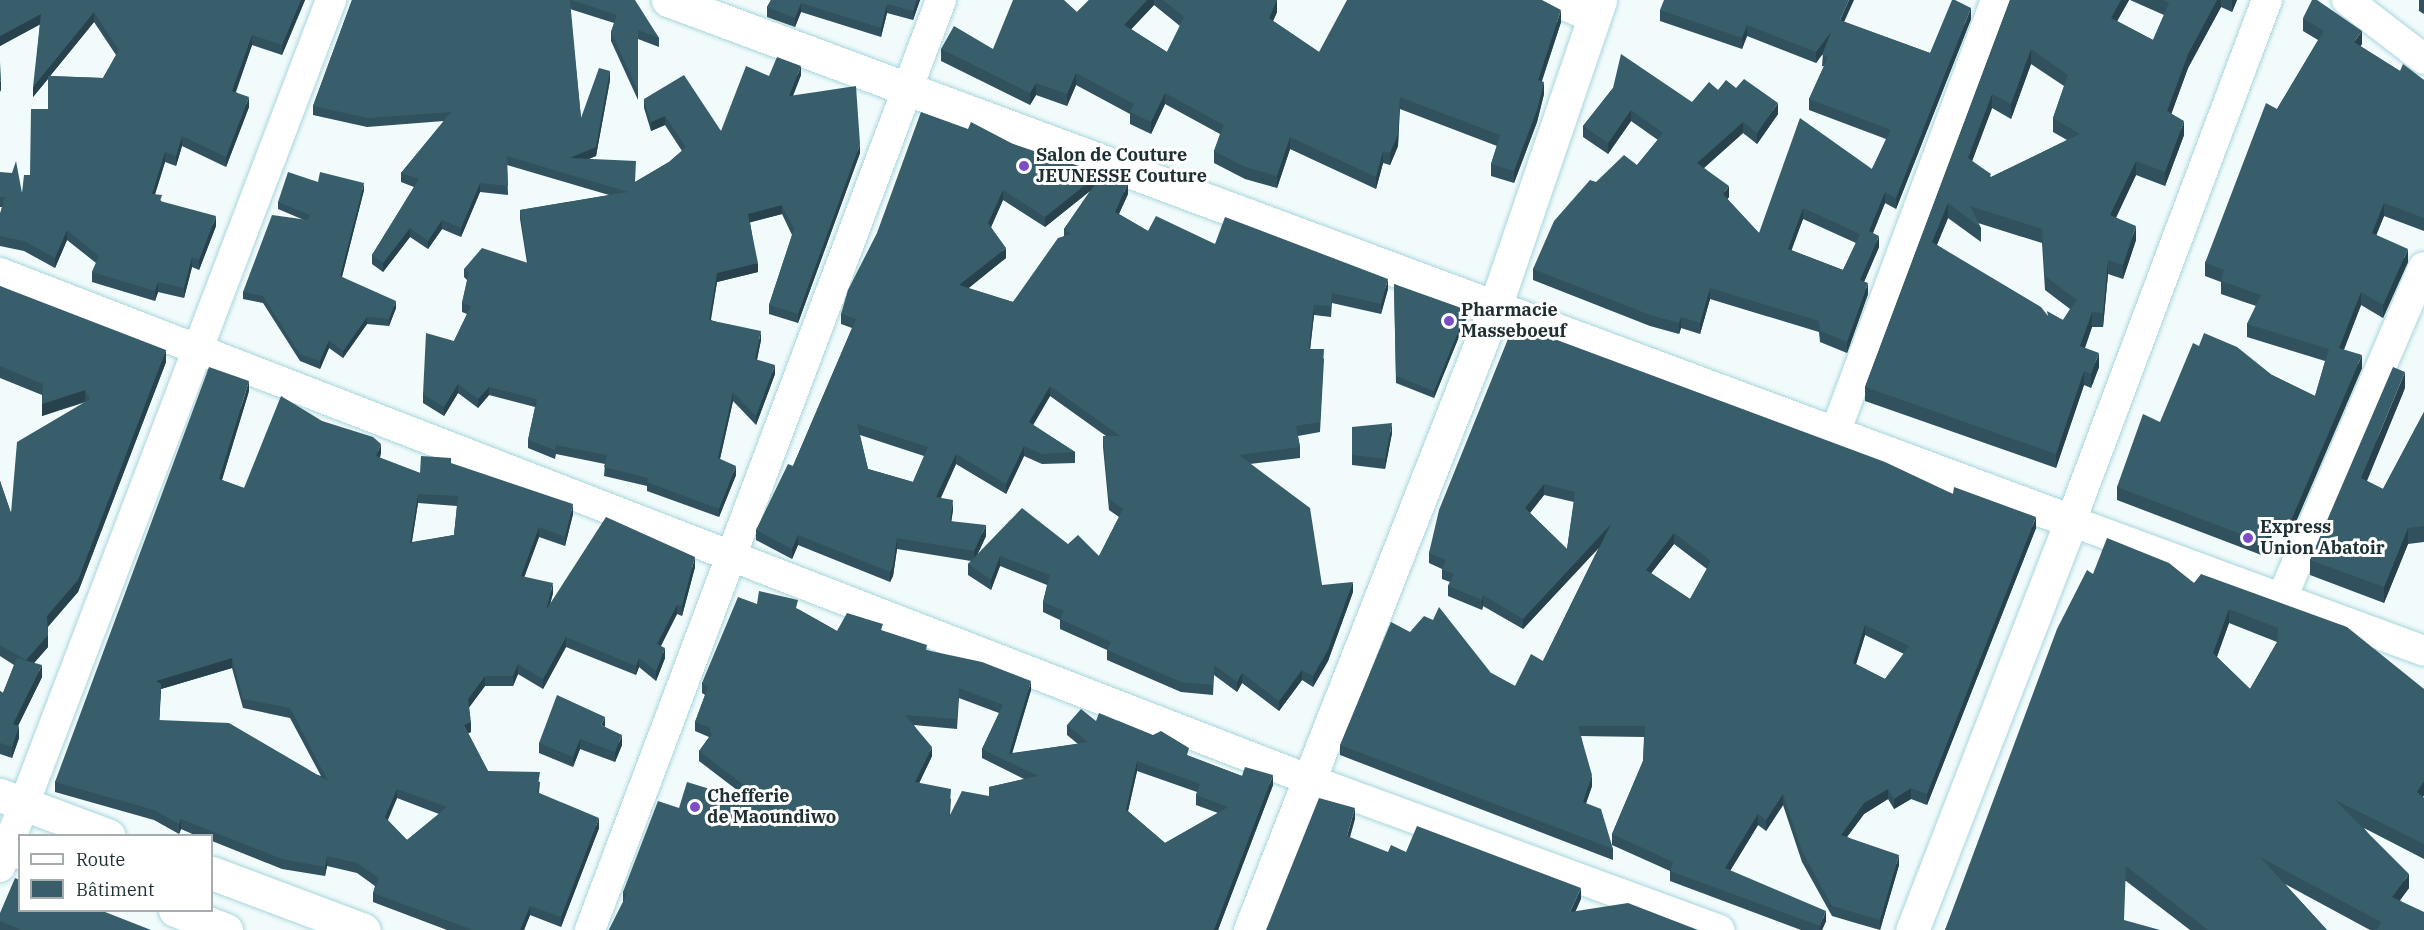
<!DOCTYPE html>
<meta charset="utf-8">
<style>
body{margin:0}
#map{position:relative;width:2424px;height:930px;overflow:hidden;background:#f2fbfc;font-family:"IBM Plex Serif",serif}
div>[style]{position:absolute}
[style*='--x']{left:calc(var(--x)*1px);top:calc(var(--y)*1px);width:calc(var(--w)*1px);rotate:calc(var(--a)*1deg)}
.roads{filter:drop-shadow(0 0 2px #a8d6db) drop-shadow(0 0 2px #a8d6db)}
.street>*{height:30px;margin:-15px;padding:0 15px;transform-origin:15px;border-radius:15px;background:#fff}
.secondary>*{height:33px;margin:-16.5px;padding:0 16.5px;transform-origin:16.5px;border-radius:16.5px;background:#fff}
.primary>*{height:33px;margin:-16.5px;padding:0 16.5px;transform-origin:16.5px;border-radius:16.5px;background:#fff}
.wall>*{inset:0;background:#30515d}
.shaded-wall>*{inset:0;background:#27424c}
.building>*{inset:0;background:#385e6c}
.dots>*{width:16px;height:16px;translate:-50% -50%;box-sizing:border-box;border:3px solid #fff;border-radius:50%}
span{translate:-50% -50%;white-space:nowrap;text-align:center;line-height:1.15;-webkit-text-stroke:6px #fff;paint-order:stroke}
.poi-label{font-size:18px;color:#1e3033;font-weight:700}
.left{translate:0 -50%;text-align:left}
.legend{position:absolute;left:18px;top:834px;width:195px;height:78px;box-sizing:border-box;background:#fff;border:2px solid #a5acad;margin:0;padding:8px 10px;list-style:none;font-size:18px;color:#1e3033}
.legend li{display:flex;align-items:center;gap:12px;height:30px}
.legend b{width:30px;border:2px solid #a5acad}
</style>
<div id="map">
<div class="roads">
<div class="street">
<i style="--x:1553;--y:0;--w:45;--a:23.7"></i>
<i style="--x:2267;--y:0;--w:557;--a:110.62"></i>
<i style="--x:2071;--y:521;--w:376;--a:20.2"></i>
<i style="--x:2347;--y:0;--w:97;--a:37.5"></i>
<i style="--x:0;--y:273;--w:1405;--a:21.16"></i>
<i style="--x:1310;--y:780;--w:436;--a:20.1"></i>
<i style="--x:1835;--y:433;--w:462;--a:-69.6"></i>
<i style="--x:2281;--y:600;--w:362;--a:-66.8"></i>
<i style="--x:0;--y:867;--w:928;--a:-69.1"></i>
<i style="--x:590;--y:930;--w:994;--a:-69.32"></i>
</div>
<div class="secondary">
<i style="--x:668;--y:0;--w:1497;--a:20.37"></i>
<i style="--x:2071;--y:521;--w:439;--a:111.2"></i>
<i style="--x:1250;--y:930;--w:669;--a:-68.53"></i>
<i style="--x:1495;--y:307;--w:324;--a:-71.1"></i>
</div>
<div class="primary">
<i style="--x:0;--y:795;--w:116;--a:20.6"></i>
<i style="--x:0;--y:844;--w:22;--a:22"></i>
<i style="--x:212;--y:873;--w:162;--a:20.6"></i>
<i style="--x:175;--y:910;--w:55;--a:21.4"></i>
</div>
</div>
<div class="wall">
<i style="clip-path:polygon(evenodd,0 0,305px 0,282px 55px,252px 45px,236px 92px,249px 107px,226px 167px,182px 146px,176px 166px,165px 162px,155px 194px,162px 202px,216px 226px,199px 270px,192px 267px,184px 298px,158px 292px,155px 301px,92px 282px,92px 272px,96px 263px,67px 240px,55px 268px,24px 251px,0 246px,0 214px,2px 207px,0 207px,0 172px,22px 193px,30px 175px,48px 109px,48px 79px,33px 97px,40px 24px,0 46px,0 0,94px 22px,116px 55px,103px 78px,50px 76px,94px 22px)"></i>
<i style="clip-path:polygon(352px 0,633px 0,659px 38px,659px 47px,638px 39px,638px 100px,611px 41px,611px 32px,614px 23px,570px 9px,581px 118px,610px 80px,596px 156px,588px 159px,635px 182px,669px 162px,682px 151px,665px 125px,651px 131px,644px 108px,644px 99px,721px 131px,769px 76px,801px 75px,793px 96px,860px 153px,798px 323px,769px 314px,769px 305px,792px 235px,782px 214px,750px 222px,758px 272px,717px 282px,711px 320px,761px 340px,757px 360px,775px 374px,756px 425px,733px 401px,720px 459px,736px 475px,719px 517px,647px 491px,647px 486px,604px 476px,605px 464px,556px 454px,555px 459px,528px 448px,528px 440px,535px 407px,489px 395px,478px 408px,458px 393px,444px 416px,423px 403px,423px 394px,454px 341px,467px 314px,462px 312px,462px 303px,467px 280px,464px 277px,464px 269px,527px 263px,520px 219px,520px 210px,609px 195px,507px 165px,508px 195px,480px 192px,461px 237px,442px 229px,428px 249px,410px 237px,383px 272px,372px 264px,372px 255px,414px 187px,401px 182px,401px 173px,444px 121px,367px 127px,313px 115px,313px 106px)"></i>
<i style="clip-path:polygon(771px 0,920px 0,913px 20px,887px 13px,881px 37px,801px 12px,795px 27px,767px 17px,767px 7px)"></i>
<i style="clip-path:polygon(evenodd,1089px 0,1277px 0,1277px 12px,1273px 21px,1319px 52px,1561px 22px,1542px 81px,1544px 94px,1537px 122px,1514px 183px,1491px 176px,1491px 164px,1497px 146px,1400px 109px,1398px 146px,1390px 165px,1383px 163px,1376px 189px,1290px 149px,1277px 188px,1245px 179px,1214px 163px,1214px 151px,1220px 134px,1165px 104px,1151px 134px,1130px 124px,1130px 114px,1076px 85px,1067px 106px,1036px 95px,1030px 105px,941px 61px,941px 49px,993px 49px,1077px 12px,1089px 0,1154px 5px,1180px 26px,1167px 52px,1131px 29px,1154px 5px)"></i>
<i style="clip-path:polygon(evenodd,2010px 0,2129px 0,2117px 21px,2153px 40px,2164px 15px,2130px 0,2237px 0,2232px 12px,2221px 7px,2188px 68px,2171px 114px,2184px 135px,2165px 186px,2136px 175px,2116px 218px,2136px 240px,2123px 279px,2108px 274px,2103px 327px,2092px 327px,2085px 348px,2099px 367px,2091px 388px,2084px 385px,2056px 468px,1865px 401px,1865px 387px,2010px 0,2031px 64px,2064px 86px,2053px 118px,2053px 132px,2067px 140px,1991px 177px,1972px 161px,1992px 108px,2011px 119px,2031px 64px,2010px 0,1948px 218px,1981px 242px,1981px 228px,1978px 223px,2042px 243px,2045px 290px,2070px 309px,2063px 320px,2047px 316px,1937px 245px,1948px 218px)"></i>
<i style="clip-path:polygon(2419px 0,2424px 0,2424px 14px,2419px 11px)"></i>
<i style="clip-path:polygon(evenodd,1660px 10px,1844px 22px,1930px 53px,1971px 19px,1896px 209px,1885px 203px,1873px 233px,1879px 247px,1864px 282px,1868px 294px,1847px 353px,1820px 342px,1819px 332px,1710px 299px,1700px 334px,1681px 328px,1679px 334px,1650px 326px,1533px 280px,1533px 269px,1596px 182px,1637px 165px,1658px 140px,1631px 121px,1608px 154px,1583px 137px,1583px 126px,1613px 88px,1692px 102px,1718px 90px,1736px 88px,1778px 114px,1757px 144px,1743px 133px,1704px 168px,1729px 197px,1727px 199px,1759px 233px,1872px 169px,1886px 139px,1809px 110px,1809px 99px,1824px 66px,1822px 66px,1823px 53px,1816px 63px,1747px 36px,1742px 49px,1660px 21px,1660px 10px,1803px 219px,1856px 243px,1843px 270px,1791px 250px,1803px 219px)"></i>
<i style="clip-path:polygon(2303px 18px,2362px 44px,2360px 46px,2400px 71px,2424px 80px,2424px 231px,2384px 216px,2376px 235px,2408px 262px,2383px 318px,2361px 305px,2344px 350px,2362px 368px,2289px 538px,2273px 533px,2264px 556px,2117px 500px,2117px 487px,2160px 422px,2272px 375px,2315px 396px,2325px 361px,2247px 337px,2247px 324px,2256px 306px,2221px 294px,2221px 282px,2205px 276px,2205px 263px,2277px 109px,2318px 40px,2303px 31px)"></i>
<i style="clip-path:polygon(evenodd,968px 129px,1013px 144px,1100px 177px,1128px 194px,1119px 214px,1148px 231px,1215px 244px,1388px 289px,1381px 314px,1332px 303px,1331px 317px,1314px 315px,1310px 349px,1324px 359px,1320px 432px,1298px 436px,1300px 447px,1300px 458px,1250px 464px,1322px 585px,1353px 592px,1328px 661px,1313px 687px,1302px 680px,1279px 711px,1242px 683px,1237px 692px,1214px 675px,1213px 695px,1181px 692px,1107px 660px,1107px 650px,1060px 629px,1060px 620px,1043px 612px,1043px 602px,1047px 585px,1000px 566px,991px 590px,968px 575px,968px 564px,971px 561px,897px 549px,893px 576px,890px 582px,798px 545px,792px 559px,756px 540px,756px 530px,793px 466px,852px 328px,841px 324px,841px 314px,968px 129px,1090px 191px,1064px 229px,1064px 236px,1013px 302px,968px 288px,1006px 258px,991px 227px,1003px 200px,1045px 227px,1090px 191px,968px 129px,1050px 396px,1106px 436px,1103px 436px,1103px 447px,1109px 510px,1119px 517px,1099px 556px,1068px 544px,977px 555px,986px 536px,951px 521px,953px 510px,941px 498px,956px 464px,1006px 494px,1024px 456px,1042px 464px,1075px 463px,1075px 452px,1033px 425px,1050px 396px,968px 129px,860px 435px,924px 456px,913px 482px,868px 469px,860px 435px)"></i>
<i style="clip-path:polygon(318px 182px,364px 190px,342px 277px,396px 308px,389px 326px,367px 324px,343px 358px,329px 348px,320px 369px,300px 361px,263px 303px,243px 299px,243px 292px,304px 220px,278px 209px,278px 202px)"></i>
<i style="clip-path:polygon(1394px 284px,1467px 317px,1434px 398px,1396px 383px)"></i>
<i style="clip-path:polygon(0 286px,166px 362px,78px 592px,48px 627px,48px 647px,34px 663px,42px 677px,18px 726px,19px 738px,12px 758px,0 754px,0 691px,3px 693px,14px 665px,0 656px,0 481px,11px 513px,86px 402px,42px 416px,42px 395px,0 378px)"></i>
<i style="clip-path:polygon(evenodd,1514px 324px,1953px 494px,2036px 528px,1927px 805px,1911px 799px,1894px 809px,1888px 799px,1864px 814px,1847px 837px,1899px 865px,1880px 930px,1832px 916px,1802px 862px,1783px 805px,1766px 831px,1758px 825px,1730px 871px,1826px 921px,1822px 930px,1801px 930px,1670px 881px,1670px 871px,1612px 845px,1612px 834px,1643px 761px,1644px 737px,1581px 736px,1592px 786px,1586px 803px,1613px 849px,1613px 860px,1340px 755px,1340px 745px,1491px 673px,1515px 686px,1543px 661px,1599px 547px,1523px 629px,1483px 606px,1482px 610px,1448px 596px,1448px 586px,1450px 582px,1442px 579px,1442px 569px,1429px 563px,1429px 553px,1514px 324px,1544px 495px,1574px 502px,1567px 549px,1530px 513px,1544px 495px,1514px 324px,1674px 544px,1707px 569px,1690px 599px,1651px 573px,1674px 544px,1514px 324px,1865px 635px,1904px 654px,1885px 679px,1856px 664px,1865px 635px)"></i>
<i style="clip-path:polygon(2405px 388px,2367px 481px,2383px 489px,2424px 412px,2424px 542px,2408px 544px,2384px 603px,2310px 575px,2310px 560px)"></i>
<i style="clip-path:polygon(evenodd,249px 391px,222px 480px,244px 488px,322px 421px,381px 453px,380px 458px,420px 473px,451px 464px,573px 514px,565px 546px,539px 537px,524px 577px,553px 593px,550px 604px,695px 567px,682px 616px,677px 614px,661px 646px,665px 658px,656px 681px,639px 667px,636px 675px,566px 647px,543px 689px,518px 674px,513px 686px,485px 686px,469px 707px,471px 732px,468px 733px,488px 771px,540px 782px,539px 793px,599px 828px,561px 927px,530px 915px,524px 930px,447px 930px,373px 902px,373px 893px,375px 886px,357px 873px,327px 866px,325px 876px,282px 869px,212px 841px,212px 836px,197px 836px,181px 829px,179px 834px,154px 820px,55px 792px,55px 782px,249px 391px,418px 503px,457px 506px,454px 535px,412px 542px,418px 503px,249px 391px,232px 668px,243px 708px,290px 718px,321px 776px,159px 720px,161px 689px,232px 668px,249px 391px,397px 798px,439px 814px,407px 840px,387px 820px,397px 798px)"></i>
<i style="clip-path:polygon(1352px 427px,1392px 433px,1385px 469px,1352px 465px)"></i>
<i style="clip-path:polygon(evenodd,2093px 574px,2194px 583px,2424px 689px,2424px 795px,2423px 797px,2424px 798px,2424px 859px,2364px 828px,2409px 888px,2400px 900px,2424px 930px,2370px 930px,2285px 884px,2327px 930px,2190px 930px,2126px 881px,1945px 930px,2093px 574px,2229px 623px,2277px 642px,2250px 689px,2217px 657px,2229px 623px)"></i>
<i style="clip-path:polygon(evenodd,798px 609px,837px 631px,883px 631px,927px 650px,1031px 690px,1012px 753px,1078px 744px,1067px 735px,1067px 725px,1096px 721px,1242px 776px,1273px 785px,1218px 930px,609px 930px,623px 902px,623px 892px,679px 808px,754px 803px,699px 761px,699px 751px,709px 737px,695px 731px,695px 722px,705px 695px,702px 693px,702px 683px,798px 609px,959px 698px,999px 713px,982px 749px,982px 758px,1024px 779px,989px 787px,989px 796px,950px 815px,951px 799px,919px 783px,932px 756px,914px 725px,957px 729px,959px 698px,798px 609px,1137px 771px,1197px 792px,1196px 795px,1196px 805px,1218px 813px,1165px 843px,1128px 811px,1137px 771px)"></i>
<i style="clip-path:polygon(605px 727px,622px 745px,615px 762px,580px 749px,573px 767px,539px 753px,539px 743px)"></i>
<i style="clip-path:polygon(0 913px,151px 930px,0 930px)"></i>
</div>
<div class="shaded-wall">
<i style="clip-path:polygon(301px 0,305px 0,282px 55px,282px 45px)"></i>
<i style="clip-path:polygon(917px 0,920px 0,913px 20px,913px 11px)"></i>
<i style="clip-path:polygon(1147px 0,1154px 0,1154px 5px,1124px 37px,1124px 25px)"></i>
<i style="clip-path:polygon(1277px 0,1277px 12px,1269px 30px,1269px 18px)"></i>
<i style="clip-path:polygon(1849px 0,1854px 0,1840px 31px,1840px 20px)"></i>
<i style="clip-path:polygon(2121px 0,2129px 0,2111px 32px,2111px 18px)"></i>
<i style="clip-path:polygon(2217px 0,2221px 0,2221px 7px,2188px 68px,2167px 126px,2167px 111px,2188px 54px)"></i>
<i style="clip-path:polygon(2232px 0,2237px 0,2232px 12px)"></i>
<i style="clip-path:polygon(801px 3px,801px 12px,795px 27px,795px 18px)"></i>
<i style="clip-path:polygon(887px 4px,887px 13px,881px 37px,881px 28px)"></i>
<i style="clip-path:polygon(1971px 8px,1971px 19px,1896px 209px,1896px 198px)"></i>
<i style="clip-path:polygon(1561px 10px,1561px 22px,1538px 92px,1538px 80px)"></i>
<i style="clip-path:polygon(94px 12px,94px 22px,33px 97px,33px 87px)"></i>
<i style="clip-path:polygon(41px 14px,41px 24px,0 46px,0 36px)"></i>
<i style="clip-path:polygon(1747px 25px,1747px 36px,1742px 49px,1742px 38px)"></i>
<i style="clip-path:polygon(2362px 31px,2362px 44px,2354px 55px,2354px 42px)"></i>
<i style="clip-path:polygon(1831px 32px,1831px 43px,1816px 63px,1816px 52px)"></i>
<i style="clip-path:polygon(252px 35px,252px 45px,232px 101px,232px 91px)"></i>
<i style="clip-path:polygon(2031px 49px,2031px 64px,2011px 119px,2011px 104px)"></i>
<i style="clip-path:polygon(801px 66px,801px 75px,789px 105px,789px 96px)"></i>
<i style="clip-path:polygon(610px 71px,610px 80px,596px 156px,570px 167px,570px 158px)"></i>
<i style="clip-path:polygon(1076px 73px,1076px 85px,1067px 106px,1067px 94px)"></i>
<i style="clip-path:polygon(1px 80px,1px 90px,0 92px,0 82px)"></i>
<i style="clip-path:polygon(1544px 82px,1544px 94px,1537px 122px,1514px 183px,1514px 171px)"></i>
<i style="clip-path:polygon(1036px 83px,1036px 95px,1030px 105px,1030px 93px)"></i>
<i style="clip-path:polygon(1165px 93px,1165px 104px,1151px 134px,1151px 122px)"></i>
<i style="clip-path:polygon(1992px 94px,1992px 108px,1968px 172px,1968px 158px)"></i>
<i style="clip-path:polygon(249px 97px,249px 107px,226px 167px,226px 157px)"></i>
<i style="clip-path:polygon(1400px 97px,1398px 146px,1390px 165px,1390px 153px)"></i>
<i style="clip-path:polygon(1778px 103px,1778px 114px,1757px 144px,1757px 133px)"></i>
<i style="clip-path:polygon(1631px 110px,1631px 121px,1608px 154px,1608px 143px)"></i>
<i style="clip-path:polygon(665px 116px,665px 125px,651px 131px,651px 122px)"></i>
<i style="clip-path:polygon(2184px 121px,2184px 135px,2165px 186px,2165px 172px)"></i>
<i style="clip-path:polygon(1743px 122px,1743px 133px,1697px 174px,1697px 163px)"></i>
<i style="clip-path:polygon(182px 136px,182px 146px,176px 166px,176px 156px)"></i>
<i style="clip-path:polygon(1290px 137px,1290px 149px,1277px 188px,1277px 176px)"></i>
<i style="clip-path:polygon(860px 144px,860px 153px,798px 323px,798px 314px)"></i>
<i style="clip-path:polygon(1383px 151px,1383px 163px,1376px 189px,1376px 177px)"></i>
<i style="clip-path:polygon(165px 152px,165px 162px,152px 204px,152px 194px)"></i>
<i style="clip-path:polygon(2136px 161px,2136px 175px,2110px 229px,2110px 215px)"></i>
<i style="clip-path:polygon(1100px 173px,1100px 183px,1045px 227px,1045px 217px)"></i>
<i style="clip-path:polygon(364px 183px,364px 190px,340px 284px,340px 276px)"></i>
<i style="clip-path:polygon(480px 183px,480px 192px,461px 237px,461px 228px)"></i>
<i style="clip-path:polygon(1128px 183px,1128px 194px,1115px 222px,1115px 212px)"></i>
<i style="clip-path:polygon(1729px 186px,1729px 197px,1723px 205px,1723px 194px)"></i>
<i style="clip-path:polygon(1003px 190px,1003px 200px,988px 234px,988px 223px)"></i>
<i style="clip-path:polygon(1885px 192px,1885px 203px,1869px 242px,1869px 231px)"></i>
<i style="clip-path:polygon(1948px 203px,1948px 218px,1932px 256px,1932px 242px)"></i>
<i style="clip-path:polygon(2384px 203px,2384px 216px,2372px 246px,2372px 233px)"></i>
<i style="clip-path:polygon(782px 205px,782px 214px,748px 223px,748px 214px)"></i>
<i style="clip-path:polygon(1803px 208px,1803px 219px,1788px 260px,1788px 249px)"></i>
<i style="clip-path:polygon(216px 216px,216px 226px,199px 270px,199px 260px)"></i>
<i style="clip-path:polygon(442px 220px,442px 229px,428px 249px,428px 241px)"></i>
<i style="clip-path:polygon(2136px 226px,2136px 240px,2123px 279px,2123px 265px)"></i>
<i style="clip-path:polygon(410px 228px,410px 237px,383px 272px,383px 263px)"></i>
<i style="clip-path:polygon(67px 230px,67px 240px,55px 268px,55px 258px)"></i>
<i style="clip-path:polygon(1879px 236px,1879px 247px,1860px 291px,1860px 280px)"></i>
<i style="clip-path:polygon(1006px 248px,1006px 258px,959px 296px,959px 285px)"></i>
<i style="clip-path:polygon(2408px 249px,2408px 262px,2383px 318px,2383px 305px)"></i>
<i style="clip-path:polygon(192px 257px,192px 267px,184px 298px,184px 288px)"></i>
<i style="clip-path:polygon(2108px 260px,2108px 274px,2103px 327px,2103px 313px)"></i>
<i style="clip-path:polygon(758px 263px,758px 272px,717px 282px,709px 328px,709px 320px,717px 273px)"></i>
<i style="clip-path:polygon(1388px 279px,1388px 289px,1381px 314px,1381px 304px)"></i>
<i style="clip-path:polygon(158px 282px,158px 292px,155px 301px,155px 291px)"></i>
<i style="clip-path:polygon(1868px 283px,1868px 294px,1847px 353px,1847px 342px)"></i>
<i style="clip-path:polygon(1710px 288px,1710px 299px,1700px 334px,1700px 323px)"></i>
<i style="clip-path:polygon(2361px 292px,2361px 305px,2339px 361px,2339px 348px)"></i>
<i style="clip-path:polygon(396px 301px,396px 308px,389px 326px,389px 319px)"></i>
<i style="clip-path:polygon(1314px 305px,1314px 315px,1309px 359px,1309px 349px)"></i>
<i style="clip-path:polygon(1467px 310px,1467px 317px,1434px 398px,1434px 391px)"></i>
<i style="clip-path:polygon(2092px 312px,2092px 327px,2080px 361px,2080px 346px)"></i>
<i style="clip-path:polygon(367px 317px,367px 324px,343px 358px,343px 351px)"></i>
<i style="clip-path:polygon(1681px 317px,1681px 328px,1679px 334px,1679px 323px)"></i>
<i style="clip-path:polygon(761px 331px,761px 340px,755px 368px,755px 359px)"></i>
<i style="clip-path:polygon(329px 340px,329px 348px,320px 369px,320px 361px)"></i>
<i style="clip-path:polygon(166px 350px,166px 362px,78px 592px,47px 627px,47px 616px)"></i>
<i style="clip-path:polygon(2099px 353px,2099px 367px,2091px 388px,2091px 374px)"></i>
<i style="clip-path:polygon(2362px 355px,2362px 368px,2289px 538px,2289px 525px)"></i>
<i style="clip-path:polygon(775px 365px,775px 374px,756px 425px,756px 416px)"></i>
<i style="clip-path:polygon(2084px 371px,2084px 385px,2056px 468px,2056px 454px)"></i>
<i style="clip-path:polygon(2405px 372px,2405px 388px,2361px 494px,2361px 478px)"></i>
<i style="clip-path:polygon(249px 381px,249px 391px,219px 489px,219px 479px)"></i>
<i style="clip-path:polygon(458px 384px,458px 393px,444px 416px,444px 407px)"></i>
<i style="clip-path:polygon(1050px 386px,1050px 396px,1029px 432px,1029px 422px)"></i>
<i style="clip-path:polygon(489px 387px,489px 395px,478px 408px,478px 399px)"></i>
<i style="clip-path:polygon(85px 390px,85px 401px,42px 416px,42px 404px)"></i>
<i style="clip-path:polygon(733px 392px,733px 401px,718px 467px,718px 458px)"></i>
<i style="clip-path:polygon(1392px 423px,1392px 433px,1385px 469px,1385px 459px)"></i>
<i style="clip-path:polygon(381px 444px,381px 453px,376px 466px,376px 456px)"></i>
<i style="clip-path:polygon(1024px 446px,1024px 456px,1006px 494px,1006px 484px)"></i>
<i style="clip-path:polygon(956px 454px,956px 464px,936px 507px,936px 497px)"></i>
<i style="clip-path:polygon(736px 466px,736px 475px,719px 517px,719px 509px)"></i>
<i style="clip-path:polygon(1544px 484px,1544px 495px,1525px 519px,1525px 508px)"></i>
<i style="clip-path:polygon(418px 494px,418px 503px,410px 552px,410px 543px)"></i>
<i style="clip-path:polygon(953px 500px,953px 510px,950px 531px,950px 521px)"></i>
<i style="clip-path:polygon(573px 504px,573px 514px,565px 546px,565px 537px)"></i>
<i style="clip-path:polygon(2036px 517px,2036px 528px,1927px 805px,1927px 794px)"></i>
<i style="clip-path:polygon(2273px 519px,2273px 533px,2264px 556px,2264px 543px)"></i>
<i style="clip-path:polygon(1611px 524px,1611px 535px,1523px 629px,1523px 619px)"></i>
<i style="clip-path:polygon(986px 525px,986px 536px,974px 562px,974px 551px)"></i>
<i style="clip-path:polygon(539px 527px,539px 537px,521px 586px,521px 576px)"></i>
<i style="clip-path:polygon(2408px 528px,2408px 544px,2384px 603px,2384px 587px)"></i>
<i style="clip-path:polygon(1674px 533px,1674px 544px,1646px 580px,1646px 570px)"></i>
<i style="clip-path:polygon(798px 535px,798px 545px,792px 559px,792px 549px)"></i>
<i style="clip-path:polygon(897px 538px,897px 549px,893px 576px,890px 582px,890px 572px)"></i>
<i style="clip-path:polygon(1000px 556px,1000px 566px,991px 590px,991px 580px)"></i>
<i style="clip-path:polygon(695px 557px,695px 567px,682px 616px,682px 606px)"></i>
<i style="clip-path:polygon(1353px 582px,1353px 592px,1328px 661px,1313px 687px,1313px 676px)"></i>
<i style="clip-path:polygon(553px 583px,553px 593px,546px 620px,546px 610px)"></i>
<i style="clip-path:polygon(1483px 595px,1483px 606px,1482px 610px,1482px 600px)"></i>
<i style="clip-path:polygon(677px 605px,677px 614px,657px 653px,657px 644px)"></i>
<i style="clip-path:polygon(2229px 609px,2229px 623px,2213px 667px,2213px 653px)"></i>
<i style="clip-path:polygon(1865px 625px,1865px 635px,1853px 674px,1853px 663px)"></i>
<i style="clip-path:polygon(48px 635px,48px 647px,26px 672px,26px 660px)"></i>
<i style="clip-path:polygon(566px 637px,566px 647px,543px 689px,543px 679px)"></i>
<i style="clip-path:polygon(665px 648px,665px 658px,656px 681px,656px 671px)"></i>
<i style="clip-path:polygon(232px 658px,232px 668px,161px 689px,159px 730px,156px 681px)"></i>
<i style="clip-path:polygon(639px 658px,639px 667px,636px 675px,636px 666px)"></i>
<i style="clip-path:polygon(518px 664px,518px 674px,513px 686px,513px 676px)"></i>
<i style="clip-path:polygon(42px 665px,42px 677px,13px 736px,13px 724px)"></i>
<i style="clip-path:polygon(1302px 670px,1302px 680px,1279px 711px,1279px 701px)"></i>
<i style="clip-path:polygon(1242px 673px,1242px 683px,1237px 692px,1237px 682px)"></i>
<i style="clip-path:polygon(485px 676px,485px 686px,468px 709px,468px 699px)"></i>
<i style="clip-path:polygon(1031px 681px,1031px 690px,1009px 764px,1009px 754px)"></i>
<i style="clip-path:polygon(605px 717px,605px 727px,601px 725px)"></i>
<i style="clip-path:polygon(471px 722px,471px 732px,464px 735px,464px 725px)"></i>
<i style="clip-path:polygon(19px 726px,19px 738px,12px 758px,12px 747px)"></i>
<i style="clip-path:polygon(622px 735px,622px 745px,615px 762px,615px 752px)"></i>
<i style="clip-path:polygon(580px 739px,580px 749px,573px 767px,573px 757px)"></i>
<i style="clip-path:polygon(932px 747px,932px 756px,915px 792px,915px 782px)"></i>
<i style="clip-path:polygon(1137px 761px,1137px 771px,1126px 820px,1126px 810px)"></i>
<i style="clip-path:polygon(1273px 775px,1273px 785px,1218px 930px,1214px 930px)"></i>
<i style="clip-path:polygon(1592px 775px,1592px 786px,1583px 812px,1583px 802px)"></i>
<i style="clip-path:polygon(2424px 781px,2424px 795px,2417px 806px,2417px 792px)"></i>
<i style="clip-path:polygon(1911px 788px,1911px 799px,1894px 809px,1894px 799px)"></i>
<i style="clip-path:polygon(397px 789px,397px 798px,385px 827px,385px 817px)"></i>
<i style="clip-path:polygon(1888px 789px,1888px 799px,1864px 814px,1841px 845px,1841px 835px,1864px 803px)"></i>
<i style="clip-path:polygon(1783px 794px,1783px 805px,1766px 831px,1766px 820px)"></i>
<i style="clip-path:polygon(1355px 808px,1355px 819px,1347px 848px,1347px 836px)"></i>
<i style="clip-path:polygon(1758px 814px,1758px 825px,1725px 879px,1725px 868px)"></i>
<i style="clip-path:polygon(599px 818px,599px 828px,561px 927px,561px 917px)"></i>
<i style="clip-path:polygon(181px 819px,181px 829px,179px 834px,179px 824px)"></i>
<i style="clip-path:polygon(1899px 855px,1899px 865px,1880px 930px,1880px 920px)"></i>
<i style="clip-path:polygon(327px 856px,327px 866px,325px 876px,325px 867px)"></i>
<i style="clip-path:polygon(2409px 874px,2409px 888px,2392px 911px,2392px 897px)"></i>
<i style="clip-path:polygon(1581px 888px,1581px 899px,1570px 924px,1570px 912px)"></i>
<i style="clip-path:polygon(530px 906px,530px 915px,524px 930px,520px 930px)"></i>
<i style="clip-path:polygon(1826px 911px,1826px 921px,1822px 930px,1820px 930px,1820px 926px)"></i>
</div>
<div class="building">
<i style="clip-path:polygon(0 0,301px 0,282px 45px,252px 35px,232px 91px,249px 97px,226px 157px,182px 136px,176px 156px,165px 152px,152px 194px,162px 195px,160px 201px,216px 216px,199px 260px,192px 257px,184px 288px,158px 282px,155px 291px,92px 272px,99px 256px,67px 230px,55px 258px,24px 241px,0 236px,0 214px,5px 197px,0 197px,0 172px,12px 173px,16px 161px,22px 193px,24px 175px,30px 175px,31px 109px,48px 109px,48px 76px,103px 78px,119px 50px,94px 12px,33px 87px,41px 14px,0 36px)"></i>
<i style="clip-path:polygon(352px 0,570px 0,581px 118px,599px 68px,610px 71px,596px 147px,570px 158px,636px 161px,635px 182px,669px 162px,686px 147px,665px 116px,651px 122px,644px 99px,684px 75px,721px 131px,746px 66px,769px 76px,777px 57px,801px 66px,789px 96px,856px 86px,860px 144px,798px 314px,769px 305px,794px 229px,782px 205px,748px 214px,758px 263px,717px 273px,709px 320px,761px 331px,755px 359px,775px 365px,756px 416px,733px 392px,718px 458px,736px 466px,719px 509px,647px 482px,648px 478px,604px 467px,607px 455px,556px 445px,555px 450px,528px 440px,537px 399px,489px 387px,478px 399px,458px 384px,444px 407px,423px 394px,426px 333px,454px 341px,471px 306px,462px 303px,469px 273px,464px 269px,482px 248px,528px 263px,520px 210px,628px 192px,507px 156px,508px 186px,480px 183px,461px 228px,442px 220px,428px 241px,410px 228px,383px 263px,372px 255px,419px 179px,401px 173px,451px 112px,367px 118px,313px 106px)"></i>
<i style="clip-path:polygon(571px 0,635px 0,659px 38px,638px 30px,638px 91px,611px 32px,617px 15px)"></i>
<i style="clip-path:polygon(771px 0,917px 0,913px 11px,887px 4px,881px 28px,801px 3px,795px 18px,767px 7px)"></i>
<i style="clip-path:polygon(1013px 0,1064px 0,1077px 12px,1089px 0,1147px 0,1124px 25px,1167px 52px,1184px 17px,1163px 0,1277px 0,1269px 18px,1319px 52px,1347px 0,1542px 0,1561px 10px,1538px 80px,1544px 82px,1537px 110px,1514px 171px,1491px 164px,1500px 135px,1400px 97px,1398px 134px,1390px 153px,1383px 151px,1376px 177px,1290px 137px,1277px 176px,1245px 167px,1214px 151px,1224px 125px,1165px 93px,1151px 122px,1130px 112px,1134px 104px,1076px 73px,1067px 94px,1036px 83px,1030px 93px,941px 49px,954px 26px,993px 49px)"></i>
<i style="clip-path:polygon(evenodd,1664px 0,1849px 0,1840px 20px,1930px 53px,1952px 0,1955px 0,1971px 8px,1896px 198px,1885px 192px,1869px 231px,1879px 236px,1860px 280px,1868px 283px,1847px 342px,1820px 331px,1819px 321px,1710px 288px,1700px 323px,1681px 317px,1679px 323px,1650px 315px,1533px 269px,1554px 221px,1590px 180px,1596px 182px,1624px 155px,1637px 165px,1663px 133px,1631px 110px,1608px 143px,1583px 126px,1613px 88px,1621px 54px,1692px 102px,1709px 82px,1718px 90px,1726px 80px,1736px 88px,1744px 79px,1778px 103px,1757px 133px,1743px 122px,1697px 163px,1729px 186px,1723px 194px,1759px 233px,1800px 118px,1872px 169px,1891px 130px,1809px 99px,1828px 57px,1822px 55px,1831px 32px,1816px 52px,1747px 25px,1742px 38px,1660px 10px,1664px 0,1803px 208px,1860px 234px,1843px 270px,1788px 249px,1803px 208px)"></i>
<i style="clip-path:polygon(evenodd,2010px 0,2121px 0,2111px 18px,2153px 40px,2169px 3px,2163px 0,2217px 0,2188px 54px,2167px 111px,2184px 121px,2165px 172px,2136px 161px,2110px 215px,2136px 226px,2123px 265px,2108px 260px,2103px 313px,2092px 312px,2080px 346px,2099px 353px,2091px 374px,2084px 371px,2056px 454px,1865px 387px,2010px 0,2031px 49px,2068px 75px,2053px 118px,2080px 134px,1989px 178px,1991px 174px,1968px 158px,1992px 94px,2011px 104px,2031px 49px,2010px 0,1948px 203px,1981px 228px,1970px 206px,2042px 229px,2045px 276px,2077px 300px,2063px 320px,2047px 311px,2048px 316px,2041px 307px,1932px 242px,1948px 203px)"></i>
<i style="clip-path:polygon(2312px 0,2317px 0,2362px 31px,2354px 42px,2400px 71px,2403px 64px,2424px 80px,2424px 218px,2384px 203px,2372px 233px,2408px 249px,2383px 305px,2361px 292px,2339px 348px,2362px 355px,2289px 525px,2273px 519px,2264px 543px,2117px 487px,2143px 414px,2160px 422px,2193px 343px,2199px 346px,2204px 333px,2237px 347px,2272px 375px,2315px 396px,2329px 349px,2247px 324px,2261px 295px,2221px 281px,2224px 270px,2205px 263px,2266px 103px,2277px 109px,2324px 31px,2303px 18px)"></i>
<i style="clip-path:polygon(0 62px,1px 80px,0 82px)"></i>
<i style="clip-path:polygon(evenodd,921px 112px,968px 129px,971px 122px,1013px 144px,1100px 173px,1045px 217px,1003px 190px,988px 223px,1006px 248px,959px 285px,1013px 302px,1058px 238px,1071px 234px,1064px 229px,1103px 173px,1128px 183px,1115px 212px,1148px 231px,1156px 216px,1215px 244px,1225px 217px,1388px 279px,1381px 304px,1332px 293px,1331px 306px,1314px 305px,1309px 349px,1324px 349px,1320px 422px,1296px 426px,1300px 447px,1239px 455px,1310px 508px,1322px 585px,1353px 582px,1328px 650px,1313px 676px,1302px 670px,1279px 701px,1242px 673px,1237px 682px,1214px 665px,1213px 685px,1181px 682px,1107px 650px,1111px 642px,1060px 619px,1064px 611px,1043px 602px,1050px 575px,1000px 556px,991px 580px,968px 564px,1022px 508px,1068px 544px,1078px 535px,1099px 556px,1123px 509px,1109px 499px,1103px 436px,1120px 436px,1050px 386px,1029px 422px,1075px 452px,1042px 454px,1024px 446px,1006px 484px,956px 454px,936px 497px,953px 500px,950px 521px,986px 525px,974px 551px,897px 538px,893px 566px,890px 572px,798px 535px,792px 549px,756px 530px,788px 464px,793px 466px,856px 319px,841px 314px,848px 290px,877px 233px,921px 112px,857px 424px,928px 447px,913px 482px,868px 469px,857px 424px)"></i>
<i style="clip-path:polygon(288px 172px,318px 182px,320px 172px,364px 183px,340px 276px,396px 301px,389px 319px,367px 317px,343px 351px,329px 340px,320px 361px,300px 354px,263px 296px,243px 292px,272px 215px,308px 220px,310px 215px,278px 202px)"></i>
<i style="clip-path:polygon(1394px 284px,1467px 310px,1434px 391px,1396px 376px)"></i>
<i style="clip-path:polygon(0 286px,166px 350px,78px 580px,47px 616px,48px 635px,26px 660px,0 645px,0 481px,11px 513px,17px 442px,90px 399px,85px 390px,42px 404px,43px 384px,0 366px)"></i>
<i style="clip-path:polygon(evenodd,1514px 324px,1885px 462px,1953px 494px,1954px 487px,2036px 517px,1927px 794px,1911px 788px,1894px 799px,1888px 789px,1864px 803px,1841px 835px,1899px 855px,1880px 920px,1832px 906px,1802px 851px,1783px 794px,1766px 820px,1758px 814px,1725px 868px,1826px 911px,1820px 926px,1670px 871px,1673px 862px,1612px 834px,1643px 761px,1645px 726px,1578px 726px,1592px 775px,1583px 802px,1601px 809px,1613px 849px,1340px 745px,1391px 622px,1410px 632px,1424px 616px,1433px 620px,1439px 607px,1491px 673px,1515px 686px,1531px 654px,1543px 661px,1611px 524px,1523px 619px,1483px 595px,1482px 600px,1448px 586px,1454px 574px,1442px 569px,1446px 560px,1429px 553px,1439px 510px,1514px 324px,1544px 484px,1575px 492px,1567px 549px,1525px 508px,1544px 484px,1514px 324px,1674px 533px,1711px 561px,1690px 599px,1646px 570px,1674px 533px,1514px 324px,1865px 625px,1909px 646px,1885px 679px,1853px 663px,1865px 625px)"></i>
<i style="clip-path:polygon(evenodd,209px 367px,249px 381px,219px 479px,244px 488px,281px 396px,322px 421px,373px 437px,381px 444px,376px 456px,420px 473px,421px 456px,451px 458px,451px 463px,573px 504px,565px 537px,539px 527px,521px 576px,553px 583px,546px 610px,606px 517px,695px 557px,682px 606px,677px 605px,657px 644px,665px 648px,656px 671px,639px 658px,636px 666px,566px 637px,543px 679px,518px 664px,513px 676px,485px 676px,468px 699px,471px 722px,464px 725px,488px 771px,540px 772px,537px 792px,599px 818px,561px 917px,530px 906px,520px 930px,473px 930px,373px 893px,379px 878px,357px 863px,327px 856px,325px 867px,282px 859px,181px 819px,179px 824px,154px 810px,55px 782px,209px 367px,418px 494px,458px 496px,454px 535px,410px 543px,418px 494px,209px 367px,232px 658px,243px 699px,290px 708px,328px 781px,229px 723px,159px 720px,161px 684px,156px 681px,232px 658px,209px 367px,397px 789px,447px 807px,407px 840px,385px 817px,397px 789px)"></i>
<i style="clip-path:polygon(2393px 367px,2405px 372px,2361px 478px,2383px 489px,2424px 412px,2424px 526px,2408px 528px,2384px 587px,2310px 560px)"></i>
<i style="clip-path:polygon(1392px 423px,1385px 459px,1352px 455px,1352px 427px)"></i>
<i style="clip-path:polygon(evenodd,2107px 538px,2169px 563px,2194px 583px,2201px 574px,2347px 627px,2424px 689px,2424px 781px,2417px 792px,2424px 798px,2424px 844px,2335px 800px,2409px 874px,2392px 897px,2424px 912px,2424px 930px,2377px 930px,2381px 922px,2260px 857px,2327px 930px,2208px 930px,2126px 866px,2124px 920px,2160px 930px,1945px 930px,2057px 629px,2087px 570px,2093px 574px,2107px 538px,2229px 609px,2278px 628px,2277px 643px,2250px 689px,2213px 653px,2229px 609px)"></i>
<i style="clip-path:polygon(evenodd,759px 591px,798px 600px,796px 608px,837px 631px,847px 613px,883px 624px,881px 630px,927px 645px,926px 650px,982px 662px,1031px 681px,1009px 754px,1088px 742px,1067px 725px,1081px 709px,1096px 721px,1099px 713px,1153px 735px,1161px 731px,1189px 748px,1187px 755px,1242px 776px,1245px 767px,1273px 775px,1214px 930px,609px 930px,627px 894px,623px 892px,658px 801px,679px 808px,687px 782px,775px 809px,699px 751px,712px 735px,709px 727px,695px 722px,708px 687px,702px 683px,738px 597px,757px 604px,759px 591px,959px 688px,1003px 705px,982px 749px,1038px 776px,989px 787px,989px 796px,962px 791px,949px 817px,951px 789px,915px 782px,932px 747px,905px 715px,957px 719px,959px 688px,759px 591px,1137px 761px,1200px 784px,1196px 795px,1228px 807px,1165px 843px,1126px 810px,1137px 761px)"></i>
<i style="clip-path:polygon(17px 658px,42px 665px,13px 724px,19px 726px,12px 747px,0 743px,0 691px,3px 693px)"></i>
<i style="clip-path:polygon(557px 695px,605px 717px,601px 725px,622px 735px,615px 752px,580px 739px,573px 757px,539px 743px)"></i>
<i style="clip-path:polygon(1319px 798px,1355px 808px,1347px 836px,1388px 852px,1391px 845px,1406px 852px,1417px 826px,1581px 888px,1570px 912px,1628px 903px,1698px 930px,1266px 930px)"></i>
<i style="clip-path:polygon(15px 878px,20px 880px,20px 910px,100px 910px,151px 930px,22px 930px,0 921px,0 913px)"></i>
</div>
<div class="dots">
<i style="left:1024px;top:166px;background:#7d4dc5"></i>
<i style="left:1449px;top:321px;background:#7d4dc5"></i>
<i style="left:2248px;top:538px;background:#7d4dc5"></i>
<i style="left:695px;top:807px;background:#7d4dc5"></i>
</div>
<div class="poi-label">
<span class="left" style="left:1036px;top:166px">Salon de Couture<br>JEUNESSE Couture</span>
<span class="left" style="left:1461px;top:321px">Pharmacie<br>Masseboeuf</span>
<span class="left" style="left:2260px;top:538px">Express<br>Union Abatoir</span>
<span class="left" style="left:707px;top:807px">Chefferie<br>de Maoundiwo</span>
</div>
<ul class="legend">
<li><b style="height:8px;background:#fff"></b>Route</li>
<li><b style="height:16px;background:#385e6c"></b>Bâtiment</li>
</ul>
</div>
